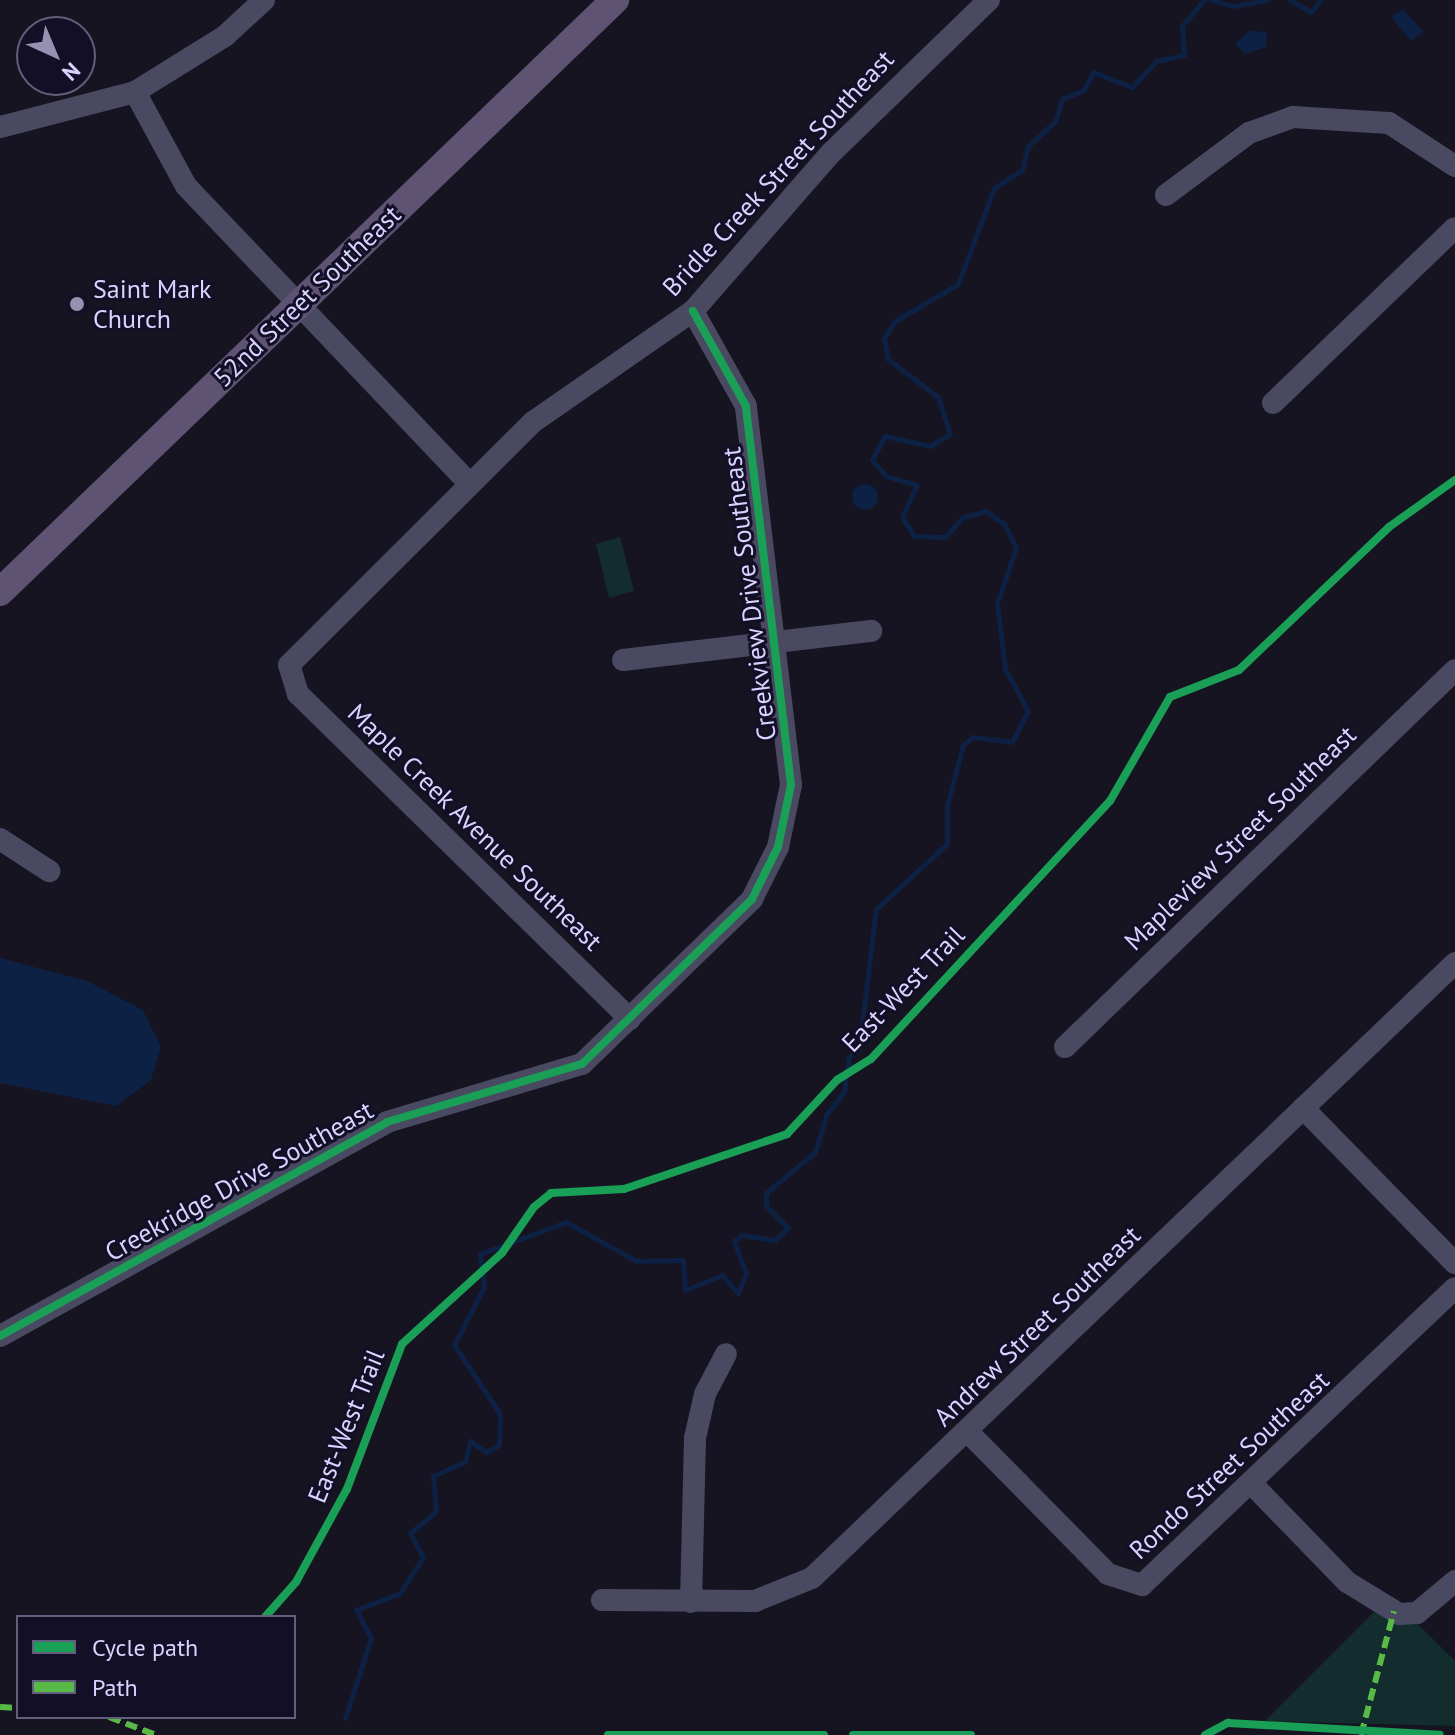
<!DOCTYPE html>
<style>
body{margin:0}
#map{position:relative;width:1455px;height:1735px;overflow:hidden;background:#161421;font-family:"PT Sans",sans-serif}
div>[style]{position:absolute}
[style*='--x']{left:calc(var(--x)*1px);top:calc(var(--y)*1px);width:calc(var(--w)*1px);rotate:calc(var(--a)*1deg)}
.green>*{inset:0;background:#132c2d}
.water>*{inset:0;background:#0d2144}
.round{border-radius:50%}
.stream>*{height:5px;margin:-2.5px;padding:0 2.5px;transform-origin:2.5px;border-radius:2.5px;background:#0d2144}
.minor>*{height:22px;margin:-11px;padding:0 11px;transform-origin:11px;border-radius:11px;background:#4a4962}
.major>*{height:28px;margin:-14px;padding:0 14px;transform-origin:14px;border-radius:14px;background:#5e5373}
.quiet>*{height:6px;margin-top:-3px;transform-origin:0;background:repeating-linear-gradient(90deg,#58b947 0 12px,transparent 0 18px)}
.cycleway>*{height:8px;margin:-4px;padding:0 4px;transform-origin:4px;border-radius:4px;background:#1a9f57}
.dots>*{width:22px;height:22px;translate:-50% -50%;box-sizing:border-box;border:4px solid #130f26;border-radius:50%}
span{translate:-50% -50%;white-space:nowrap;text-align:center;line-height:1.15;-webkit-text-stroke:6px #130f26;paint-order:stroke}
.street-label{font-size:26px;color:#d9d4ff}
.poi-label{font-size:26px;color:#d9d4ff}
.left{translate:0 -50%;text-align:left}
.legend{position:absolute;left:16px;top:1615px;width:280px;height:104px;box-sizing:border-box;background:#130f26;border:2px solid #625e7d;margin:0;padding:10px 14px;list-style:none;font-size:24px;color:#d9d4ff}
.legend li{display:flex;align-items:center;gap:16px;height:40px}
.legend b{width:40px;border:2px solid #625e7d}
.north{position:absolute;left:16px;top:16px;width:80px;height:80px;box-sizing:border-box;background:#130f26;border:2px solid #625e7d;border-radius:50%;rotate:136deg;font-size:22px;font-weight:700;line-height:32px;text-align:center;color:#d9d4ff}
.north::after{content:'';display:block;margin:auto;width:28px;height:36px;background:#9591b1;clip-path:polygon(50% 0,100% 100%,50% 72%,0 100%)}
</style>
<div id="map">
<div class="green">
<i style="clip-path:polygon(620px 537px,634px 591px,609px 598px,596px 544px)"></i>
<i style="clip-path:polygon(1390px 1596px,1455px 1661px,1455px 1726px,1265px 1721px)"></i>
</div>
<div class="water">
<i style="clip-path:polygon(1403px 9px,1424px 32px,1411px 41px,1391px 17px)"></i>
<i style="clip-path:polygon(1249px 31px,1267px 32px,1266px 47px,1245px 54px,1235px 43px)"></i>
<i class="round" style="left:852px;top:484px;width:26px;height:26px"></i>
<i style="clip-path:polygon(0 958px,87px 981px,143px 1010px,161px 1047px,151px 1080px,116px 1106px,0 1083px)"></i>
</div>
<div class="stream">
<i style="--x:1211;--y:0;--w:23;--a:15"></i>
<i style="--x:1233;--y:6;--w:35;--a:-10"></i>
<i style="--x:1290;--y:0;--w:24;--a:30"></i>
<i style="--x:1311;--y:12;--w:15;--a:-53"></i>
<i style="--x:345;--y:1718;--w:84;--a:-72"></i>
<i style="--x:371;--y:1638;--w:32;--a:-118"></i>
<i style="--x:356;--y:1610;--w:47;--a:-21.1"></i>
<i style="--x:400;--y:1593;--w:43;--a:-57.4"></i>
<i style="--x:423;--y:1557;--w:27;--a:-118"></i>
<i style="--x:410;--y:1533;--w:34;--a:-40"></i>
<i style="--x:436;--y:1511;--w:35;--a:-95"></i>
<i style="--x:433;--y:1476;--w:35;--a:-24"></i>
<i style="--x:465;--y:1462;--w:22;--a:-77"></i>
<i style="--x:470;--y:1441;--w:19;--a:35"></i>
<i style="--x:486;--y:1452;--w:15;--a:-28"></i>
<i style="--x:499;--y:1445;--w:31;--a:-88"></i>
<i style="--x:500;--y:1414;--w:83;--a:-123.7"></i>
<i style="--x:454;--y:1345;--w:65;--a:-62.7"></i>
<i style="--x:484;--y:1287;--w:33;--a:-97"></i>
<i style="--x:480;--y:1254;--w:92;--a:-20.4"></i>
<i style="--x:566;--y:1222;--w:80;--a:29.1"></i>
<i style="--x:636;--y:1261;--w:47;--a:-1.2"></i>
<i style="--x:683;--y:1260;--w:30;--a:86"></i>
<i style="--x:685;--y:1290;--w:40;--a:-22"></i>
<i style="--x:722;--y:1275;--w:24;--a:48"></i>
<i style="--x:738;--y:1293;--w:22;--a:-68"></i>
<i style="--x:746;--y:1273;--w:34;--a:-111"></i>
<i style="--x:734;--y:1241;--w:10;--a:-37"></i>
<i style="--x:742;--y:1235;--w:33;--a:9"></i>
<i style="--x:775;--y:1240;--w:18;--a:-43"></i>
<i style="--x:788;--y:1228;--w:31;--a:-135"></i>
<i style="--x:766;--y:1206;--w:13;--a:-90"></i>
<i style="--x:766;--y:1193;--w:64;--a:-39.9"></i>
<i style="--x:815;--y:1152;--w:39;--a:-73"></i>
<i style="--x:826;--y:1115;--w:29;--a:-52"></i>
<i style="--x:844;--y:1092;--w:35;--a:-82"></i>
<i style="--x:849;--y:1057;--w:13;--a:-39"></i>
<i style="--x:859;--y:1049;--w:141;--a:-83.1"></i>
<i style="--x:876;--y:909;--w:96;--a:-42.5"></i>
<i style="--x:947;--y:844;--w:38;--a:-90"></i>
<i style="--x:947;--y:806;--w:63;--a:-75.3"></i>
<i style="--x:963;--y:745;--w:13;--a:-39"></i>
<i style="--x:973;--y:737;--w:39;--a:7"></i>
<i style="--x:1012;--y:742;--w:35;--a:-63"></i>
<i style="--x:1028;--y:711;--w:48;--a:-118.7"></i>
<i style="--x:1005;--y:669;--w:66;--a:-96.9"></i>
<i style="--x:997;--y:603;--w:58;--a:-70.9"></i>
<i style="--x:1016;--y:548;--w:25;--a:-116"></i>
<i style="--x:1005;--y:525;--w:24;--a:-144"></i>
<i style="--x:986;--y:511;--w:24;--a:165"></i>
<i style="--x:963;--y:517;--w:27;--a:132"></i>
<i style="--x:945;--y:537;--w:31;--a:-178"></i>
<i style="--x:914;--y:536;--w:22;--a:-122"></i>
<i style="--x:902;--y:517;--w:35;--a:-65"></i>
<i style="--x:917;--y:485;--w:32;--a:-164"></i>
<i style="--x:886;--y:476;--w:21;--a:-131"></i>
<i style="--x:872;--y:460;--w:27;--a:-62"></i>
<i style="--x:885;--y:436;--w:46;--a:12.5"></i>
<i style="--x:930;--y:446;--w:23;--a:-31"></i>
<i style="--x:950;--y:434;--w:39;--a:-108"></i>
<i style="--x:938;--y:397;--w:63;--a:-142.8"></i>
<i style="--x:888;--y:359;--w:21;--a:-101"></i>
<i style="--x:884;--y:338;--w:20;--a:-57"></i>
<i style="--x:895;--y:321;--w:73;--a:-30.4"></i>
<i style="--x:958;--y:284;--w:103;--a:-69.4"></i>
<i style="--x:994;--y:188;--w:33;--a:-33"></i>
<i style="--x:1022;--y:170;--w:25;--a:-76"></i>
<i style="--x:1028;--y:146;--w:36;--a:-42"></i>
<i style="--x:1055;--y:122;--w:24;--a:-73"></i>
<i style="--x:1062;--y:99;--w:24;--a:-22"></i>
<i style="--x:1084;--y:90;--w:20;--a:-63"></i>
<i style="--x:1093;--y:72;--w:42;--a:21"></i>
<i style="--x:1132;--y:87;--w:35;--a:-47"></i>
<i style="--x:1156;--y:61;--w:29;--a:-12"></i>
<i style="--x:1184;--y:55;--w:29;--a:-94"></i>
<i style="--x:1182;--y:26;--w:34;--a:-50"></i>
</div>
<div class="minor">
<i style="--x:135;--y:92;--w:107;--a:61.5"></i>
<i style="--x:186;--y:186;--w:410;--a:46.4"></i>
<i style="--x:0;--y:127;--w:139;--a:-14.5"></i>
<i style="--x:135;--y:92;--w:106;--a:-31.9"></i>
<i style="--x:225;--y:36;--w:53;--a:-42.7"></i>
<i style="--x:1166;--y:195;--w:104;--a:-36.8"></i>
<i style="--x:1249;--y:133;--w:47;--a:-20"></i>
<i style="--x:1293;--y:117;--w:96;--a:3.6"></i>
<i style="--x:1389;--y:123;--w:79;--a:33.1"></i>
<i style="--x:1273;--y:403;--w:252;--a:-43.9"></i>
<i style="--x:623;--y:660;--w:250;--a:-6.7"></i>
<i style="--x:0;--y:839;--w:59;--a:33.1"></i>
<i style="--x:630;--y:1019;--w:465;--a:-135.6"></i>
<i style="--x:298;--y:694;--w:30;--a:-107"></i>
<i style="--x:289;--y:665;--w:344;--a:-44.9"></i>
<i style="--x:533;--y:422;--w:195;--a:-34.8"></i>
<i style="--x:693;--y:311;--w:210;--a:-48.9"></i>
<i style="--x:831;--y:153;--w:220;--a:-44.1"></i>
<i style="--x:1065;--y:1047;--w:542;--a:-44.03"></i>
<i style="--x:1303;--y:1108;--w:217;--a:45.6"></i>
<i style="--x:0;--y:1336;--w:442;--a:-28.9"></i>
<i style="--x:387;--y:1122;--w:203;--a:-16.6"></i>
<i style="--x:582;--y:1064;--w:237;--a:-44.1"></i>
<i style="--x:752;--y:899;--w:58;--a:-63.4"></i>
<i style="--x:778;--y:847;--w:63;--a:-78.2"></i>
<i style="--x:791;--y:785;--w:382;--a:-96.8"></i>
<i style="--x:746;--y:406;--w:109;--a:-119.2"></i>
<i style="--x:968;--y:1432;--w:199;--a:45.4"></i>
<i style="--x:1108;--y:1574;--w:36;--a:18"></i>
<i style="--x:1142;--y:1585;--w:431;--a:-43.5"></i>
<i style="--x:1252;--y:1484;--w:136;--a:45.9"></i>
<i style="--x:1347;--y:1582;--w:61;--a:31.6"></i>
<i style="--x:1399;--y:1614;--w:18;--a:-3"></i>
<i style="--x:1417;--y:1613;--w:50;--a:-40.1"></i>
<i style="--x:602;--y:1600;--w:153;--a:0.4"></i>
<i style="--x:755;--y:1601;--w:61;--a:-22"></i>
<i style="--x:812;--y:1578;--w:890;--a:-43.72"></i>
<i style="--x:691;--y:1602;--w:164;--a:-88.6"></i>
<i style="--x:695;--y:1438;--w:45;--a:-77.2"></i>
<i style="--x:705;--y:1394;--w:45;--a:-62.3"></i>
</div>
<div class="major">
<i style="--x:0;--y:592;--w:854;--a:-43.91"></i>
</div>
<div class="quiet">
<i style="--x:0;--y:1707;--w:18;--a:3"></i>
<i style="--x:109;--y:1717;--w:50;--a:21"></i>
<i style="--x:1361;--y:1735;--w:128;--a:-75.1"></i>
</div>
<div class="cycleway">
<i style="--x:0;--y:1336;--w:442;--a:-28.9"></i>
<i style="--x:387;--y:1122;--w:203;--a:-16.6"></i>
<i style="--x:582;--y:1064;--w:237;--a:-44.1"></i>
<i style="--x:752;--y:899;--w:58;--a:-63.4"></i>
<i style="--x:778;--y:847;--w:63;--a:-78.2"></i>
<i style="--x:791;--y:785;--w:382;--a:-96.8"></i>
<i style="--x:746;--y:406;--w:109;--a:-119.2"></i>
<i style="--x:265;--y:1617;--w:47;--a:-48.5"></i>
<i style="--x:296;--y:1582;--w:106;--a:-61.3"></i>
<i style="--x:347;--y:1489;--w:155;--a:-69.2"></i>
<i style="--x:402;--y:1344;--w:135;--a:-42.3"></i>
<i style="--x:502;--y:1253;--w:56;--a:-55.2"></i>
<i style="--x:534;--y:1207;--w:22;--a:-39"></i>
<i style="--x:551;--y:1193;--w:73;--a:-3.1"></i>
<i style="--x:624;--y:1189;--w:172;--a:-18.6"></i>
<i style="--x:787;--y:1134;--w:74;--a:-47.2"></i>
<i style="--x:837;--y:1080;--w:40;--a:-32"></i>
<i style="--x:871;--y:1059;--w:352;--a:-47.2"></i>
<i style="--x:1110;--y:801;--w:120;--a:-60"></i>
<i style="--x:1170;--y:697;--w:74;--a:-21.4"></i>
<i style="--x:1239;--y:670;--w:207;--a:-43.6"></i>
<i style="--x:1389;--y:527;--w:81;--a:-35.5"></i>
<i style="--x:608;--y:1735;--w:216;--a:0"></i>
<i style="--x:853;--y:1735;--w:118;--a:0"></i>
<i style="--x:1205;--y:1735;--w:26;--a:-28"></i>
<i style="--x:1228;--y:1723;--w:212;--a:3.2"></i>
</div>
<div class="dots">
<i style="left:77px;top:304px;background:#9591b1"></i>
</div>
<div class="street-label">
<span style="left:778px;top:173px;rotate:-47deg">Bridle Creek Street Southeast</span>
<span style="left:307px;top:296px;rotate:-44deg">52nd Street Southeast</span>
<span style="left:749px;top:594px;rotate:-97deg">Creekview Drive Southeast</span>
<span style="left:475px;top:827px;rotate:44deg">Maple Creek Avenue Southeast</span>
<span style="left:1240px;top:838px;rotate:-44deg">Mapleview Street Southeast</span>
<span style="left:903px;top:989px;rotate:-46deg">East-West Trail</span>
<span style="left:239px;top:1181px;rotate:-29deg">Creekridge Drive Southeast</span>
<span style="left:1037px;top:1326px;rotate:-44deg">Andrew Street Southeast</span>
<span style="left:346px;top:1426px;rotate:-68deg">East-West Trail</span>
<span style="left:1229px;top:1465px;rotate:-43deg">Rondo Street Southeast</span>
</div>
<div class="poi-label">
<span class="left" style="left:93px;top:304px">Saint Mark<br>Church</span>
</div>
<ul class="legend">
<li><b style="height:10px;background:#1a9f57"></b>Cycle path</li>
<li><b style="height:10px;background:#58b947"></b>Path</li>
</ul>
<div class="north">N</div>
</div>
